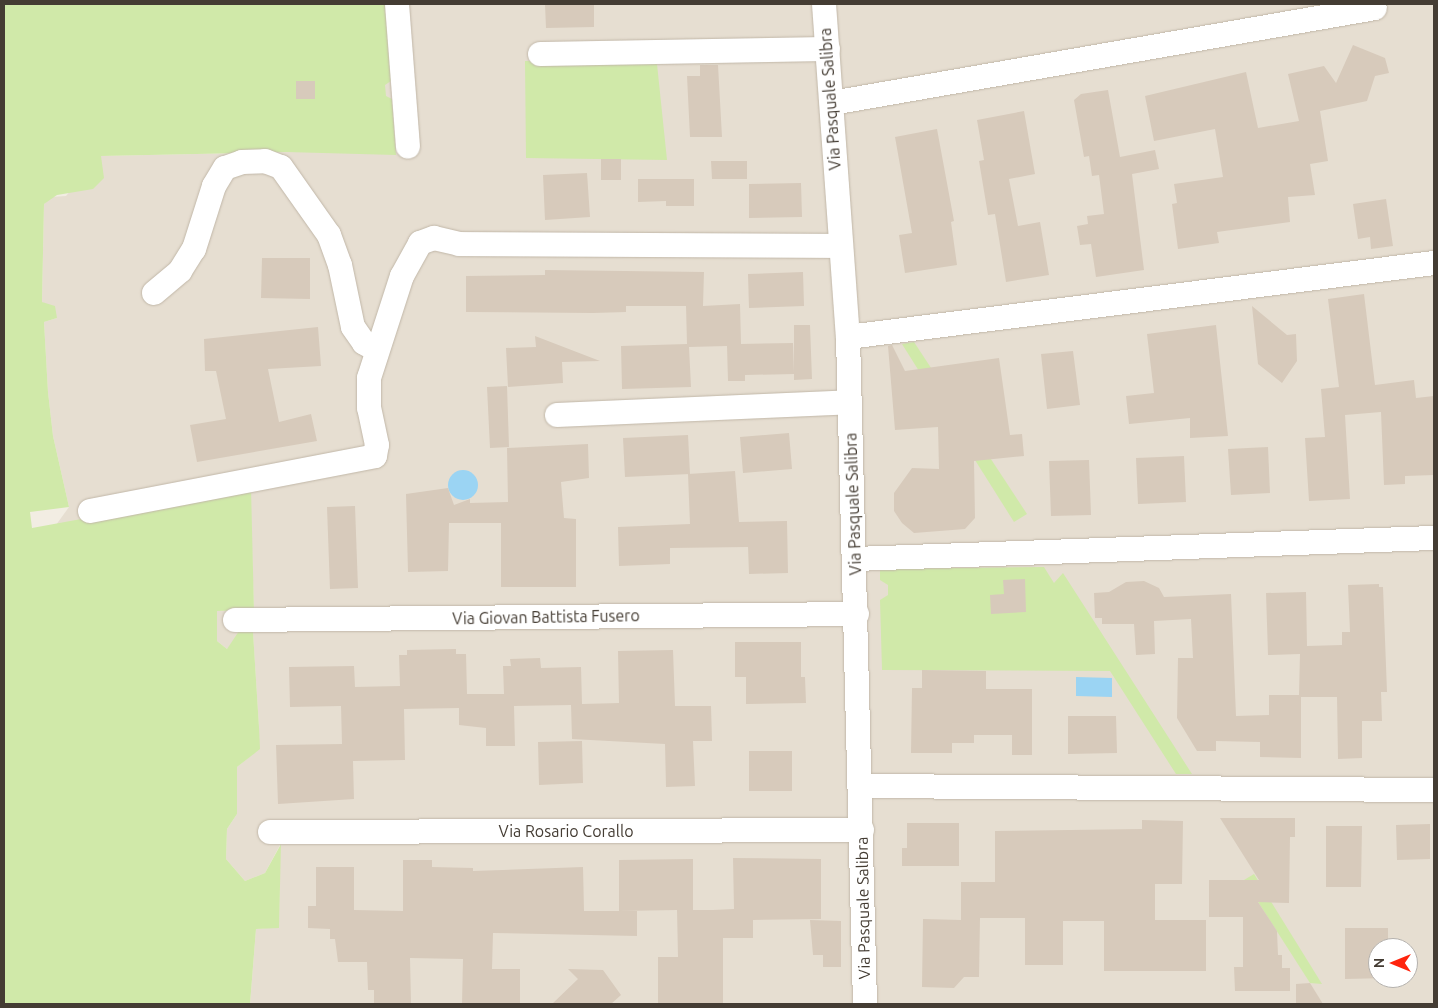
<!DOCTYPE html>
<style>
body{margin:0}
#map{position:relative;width:1438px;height:1008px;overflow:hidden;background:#f2ede3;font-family:Ubuntu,sans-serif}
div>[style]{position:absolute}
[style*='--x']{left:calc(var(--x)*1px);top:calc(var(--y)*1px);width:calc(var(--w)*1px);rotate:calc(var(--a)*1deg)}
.residential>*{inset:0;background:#e6ded1}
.green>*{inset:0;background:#d0e9a9}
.water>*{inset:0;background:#9bd4f3}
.round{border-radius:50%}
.building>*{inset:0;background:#d7cabb}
.roads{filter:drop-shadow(0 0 1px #c1b7a8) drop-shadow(0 0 1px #c1b7a8)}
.minor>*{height:24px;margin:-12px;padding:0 12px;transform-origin:12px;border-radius:12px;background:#fff}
span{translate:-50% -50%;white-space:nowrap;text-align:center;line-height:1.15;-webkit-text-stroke:4px #fff;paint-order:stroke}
.street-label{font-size:16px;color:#443c33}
.frame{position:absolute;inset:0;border:5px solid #443c33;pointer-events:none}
.north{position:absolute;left:1368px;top:938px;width:50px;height:50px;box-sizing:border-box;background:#fff;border:1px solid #b4b1ad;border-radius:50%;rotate:270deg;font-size:14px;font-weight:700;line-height:20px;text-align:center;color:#443c33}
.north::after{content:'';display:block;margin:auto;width:18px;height:22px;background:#ff240d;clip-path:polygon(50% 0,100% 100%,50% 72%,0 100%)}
</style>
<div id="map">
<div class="residential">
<i style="clip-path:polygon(evenodd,267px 4px,1434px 4px,1434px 1004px,250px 1004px,256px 929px,279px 927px,280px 845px,265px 873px,245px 881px,226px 859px,227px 829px,237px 814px,237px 767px,259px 749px,259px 727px,253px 633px,227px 649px,217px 641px,216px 611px,254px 610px,250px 489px,56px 525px,69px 507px,53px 436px,48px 392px,44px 322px,57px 318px,42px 302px,44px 204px,51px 197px,66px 196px,101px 156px,286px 152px,267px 4px,1378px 948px,1408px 948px,1408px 978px,1378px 978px,1378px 948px)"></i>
</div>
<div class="green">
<i style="clip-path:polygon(4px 4px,385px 4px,391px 81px,385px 85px,386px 96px,392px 99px,396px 155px,286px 152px,101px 156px,104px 178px,93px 189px,57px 195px,44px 204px,42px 302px,55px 306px,57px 318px,44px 322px,48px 392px,53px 436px,69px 507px,30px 512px,32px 528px,251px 488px,254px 610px,217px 611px,217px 641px,227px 649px,239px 631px,253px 632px,259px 727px,260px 749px,237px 767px,237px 814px,227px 829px,226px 859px,245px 881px,265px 873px,281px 844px,279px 928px,256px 929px,250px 1004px,4px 1004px)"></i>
<i style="clip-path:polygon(525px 61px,657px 64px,667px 160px,526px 158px)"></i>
<i style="clip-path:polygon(914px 342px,1027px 514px,1014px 522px,902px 344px)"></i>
<i style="clip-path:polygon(1044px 567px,1054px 583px,1063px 573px,1192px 774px,1176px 774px,1110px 671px,882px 670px,880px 600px,888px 595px,888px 585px,880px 580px,880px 569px)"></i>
<i style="clip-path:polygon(1254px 874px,1322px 984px,1310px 983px,1244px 880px)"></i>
</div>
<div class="water">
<i class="round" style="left:448px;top:470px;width:30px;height:30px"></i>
<i style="clip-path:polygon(1076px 677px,1112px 678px,1112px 697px,1076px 696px)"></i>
</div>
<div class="building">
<i style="clip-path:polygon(545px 4px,594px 4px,594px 27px,546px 28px)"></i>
<i style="clip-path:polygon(1353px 45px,1385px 58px,1389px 73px,1375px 76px,1367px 101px,1320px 111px,1328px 161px,1310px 164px,1315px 195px,1288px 197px,1290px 222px,1217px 232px,1219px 243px,1178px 249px,1172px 204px,1177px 203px,1174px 184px,1223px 177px,1215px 129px,1154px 141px,1145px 96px,1246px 72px,1258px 128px,1299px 121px,1288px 74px,1324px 66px,1336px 83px)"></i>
<i style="clip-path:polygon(700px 65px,718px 65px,722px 137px,690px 137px,687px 76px,700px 76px)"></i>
<i style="clip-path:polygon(296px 81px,315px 81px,315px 99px,296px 99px)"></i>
<i style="clip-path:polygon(1108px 90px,1120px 157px,1155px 150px,1159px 169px,1132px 174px,1144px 270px,1096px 277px,1091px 244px,1080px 245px,1077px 226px,1088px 224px,1087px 216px,1104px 214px,1099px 175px,1092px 176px,1089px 156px,1084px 157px,1074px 100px,1081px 94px)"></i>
<i style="clip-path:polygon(1024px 111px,1035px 174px,1009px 179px,1018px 226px,1040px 222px,1049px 275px,1006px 282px,995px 214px,988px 215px,979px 161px,984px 160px,977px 120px)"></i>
<i style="clip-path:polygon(937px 129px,954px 221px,951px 222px,957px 265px,905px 273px,899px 235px,912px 233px,895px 137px)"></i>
<i style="clip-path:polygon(601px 159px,621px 159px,621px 180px,601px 180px)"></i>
<i style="clip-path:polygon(711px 161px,747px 161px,747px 179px,712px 179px)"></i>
<i style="clip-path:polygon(587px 173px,590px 217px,545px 220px,543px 175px)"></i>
<i style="clip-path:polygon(638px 179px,694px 179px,694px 206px,666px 206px,666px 201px,638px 202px)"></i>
<i style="clip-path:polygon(801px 183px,802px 217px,749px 218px,749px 184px)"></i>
<i style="clip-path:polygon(1386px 199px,1393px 246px,1371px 249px,1370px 237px,1358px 239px,1353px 204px)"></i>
<i style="clip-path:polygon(262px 258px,310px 258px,310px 299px,261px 298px)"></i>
<i style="clip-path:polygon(545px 270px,704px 272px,703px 306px,740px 304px,741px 344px,793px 343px,794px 373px,794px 325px,810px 325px,812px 379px,794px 380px,794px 374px,745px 375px,745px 381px,728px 381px,727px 346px,689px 347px,691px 387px,622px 389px,621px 346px,687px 344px,686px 306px,626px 306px,626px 312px,593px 313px,466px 312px,466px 276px,545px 275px)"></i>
<i style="clip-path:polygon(803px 272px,804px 306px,749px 308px,748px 274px)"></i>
<i style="clip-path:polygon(1364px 294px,1375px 385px,1414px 380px,1416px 398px,1434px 396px,1434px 475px,1405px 476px,1405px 484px,1384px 485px,1381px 412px,1345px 415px,1350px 499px,1309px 501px,1305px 438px,1325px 437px,1321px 389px,1339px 387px,1328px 299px)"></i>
<i style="clip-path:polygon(1252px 306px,1287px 335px,1296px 334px,1297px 361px,1282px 383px,1258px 364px)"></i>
<i style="clip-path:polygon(1216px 325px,1228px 436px,1190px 438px,1190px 418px,1129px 424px,1126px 396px,1154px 393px,1147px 334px)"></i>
<i style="clip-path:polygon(318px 327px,321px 366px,268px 369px,279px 422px,311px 414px,317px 441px,197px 462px,190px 425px,226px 419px,216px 371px,205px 371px,204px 339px)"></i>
<i style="clip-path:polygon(535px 336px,600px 361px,562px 362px,563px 383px,508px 387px,506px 348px,536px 347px)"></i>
<i style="clip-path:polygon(892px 345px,905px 371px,999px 358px,1010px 435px,1022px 434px,1024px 456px,974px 461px,975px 518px,965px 529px,914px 533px,902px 523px,894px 511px,894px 493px,912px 468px,939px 469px,938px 427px,895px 430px,888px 346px)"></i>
<i style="clip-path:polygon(1073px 351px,1080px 405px,1047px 409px,1041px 354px)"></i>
<i style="clip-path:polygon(507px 386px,509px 447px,490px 448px,487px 387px)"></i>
<i style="clip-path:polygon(789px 433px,792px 469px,743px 473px,740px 437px)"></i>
<i style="clip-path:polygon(688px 435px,690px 474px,625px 477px,623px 438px)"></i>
<i style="clip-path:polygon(588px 444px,589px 478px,561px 482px,564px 518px,576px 519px,576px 587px,501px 587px,501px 523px,449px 523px,448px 571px,408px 572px,406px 494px,448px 488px,454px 505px,470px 499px,470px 503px,508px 502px,507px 448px)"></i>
<i style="clip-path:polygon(1268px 447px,1270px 493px,1231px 495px,1228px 449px)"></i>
<i style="clip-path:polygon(1184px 456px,1186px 502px,1138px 504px,1136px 458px)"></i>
<i style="clip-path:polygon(1089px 460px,1091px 515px,1051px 516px,1049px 461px)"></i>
<i style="clip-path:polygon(735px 471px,739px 522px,787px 521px,788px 573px,749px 574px,748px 547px,670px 548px,670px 564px,619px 566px,618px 527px,690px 524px,688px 474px)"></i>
<i style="clip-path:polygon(355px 506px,358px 588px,330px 589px,327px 507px)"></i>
<i style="clip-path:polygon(1025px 579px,1026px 612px,991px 614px,990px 595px,1004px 594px,1003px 580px)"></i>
<i style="clip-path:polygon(1144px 581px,1159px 588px,1164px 597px,1231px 594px,1236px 716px,1269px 715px,1269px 695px,1299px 695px,1300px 654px,1268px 655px,1266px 593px,1306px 592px,1307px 646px,1342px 645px,1342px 632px,1350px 632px,1348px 585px,1379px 584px,1379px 587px,1383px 587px,1387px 692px,1381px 692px,1382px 721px,1362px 721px,1362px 758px,1338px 759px,1337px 697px,1301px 697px,1301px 758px,1260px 757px,1260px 742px,1216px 741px,1216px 751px,1197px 751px,1177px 718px,1178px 658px,1193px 658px,1191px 619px,1154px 621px,1155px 654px,1136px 655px,1134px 624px,1102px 624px,1102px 618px,1095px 618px,1094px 593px,1109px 592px,1126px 582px)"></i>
<i style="clip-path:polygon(735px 642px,801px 642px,801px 677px,805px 677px,806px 703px,746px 704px,746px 677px,735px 677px)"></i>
<i style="clip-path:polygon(456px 649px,456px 654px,466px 654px,467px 694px,504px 694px,503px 666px,511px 666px,510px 659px,540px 658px,541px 668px,581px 667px,582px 704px,619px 703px,618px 651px,673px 650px,675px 706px,711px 706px,712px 741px,693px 741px,695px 786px,666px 787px,665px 744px,572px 739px,571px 705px,514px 706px,515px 746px,486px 746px,486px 728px,459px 725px,459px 708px,404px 709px,405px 760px,353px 761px,354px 799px,278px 804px,276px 745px,342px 744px,341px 706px,290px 707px,289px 667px,354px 666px,355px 687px,400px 686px,399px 655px,407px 655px,407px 650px)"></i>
<i style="clip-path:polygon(922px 670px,986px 671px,986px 689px,1032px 689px,1032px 755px,1012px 755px,1012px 735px,974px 735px,974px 743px,952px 743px,952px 753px,911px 753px,912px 688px,922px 688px)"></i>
<i style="clip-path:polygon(1068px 716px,1116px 716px,1117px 753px,1068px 754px)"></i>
<i style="clip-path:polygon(582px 741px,583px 783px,539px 785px,538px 742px)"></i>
<i style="clip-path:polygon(749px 751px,792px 751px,792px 791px,749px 791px)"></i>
<i style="clip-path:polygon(1220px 818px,1295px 818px,1295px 837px,1290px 837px,1289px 903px,1258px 902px,1277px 931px,1278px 955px,1282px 955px,1282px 968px,1290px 968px,1290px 991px,1235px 991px,1234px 967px,1243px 967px,1243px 917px,1209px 917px,1209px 880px,1259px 880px)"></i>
<i style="clip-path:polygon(1142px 820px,1183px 821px,1182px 884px,1155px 884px,1155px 920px,1206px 920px,1206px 971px,1104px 971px,1104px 921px,1063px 921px,1063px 965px,1025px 965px,1025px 918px,980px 918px,979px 977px,964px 977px,954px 988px,922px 987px,923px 919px,961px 920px,961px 882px,995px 882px,995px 831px,1142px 829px)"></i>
<i style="clip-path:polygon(907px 823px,959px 823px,959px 866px,902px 866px,902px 848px,907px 848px)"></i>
<i style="clip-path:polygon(1430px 824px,1430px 859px,1397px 860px,1396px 825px)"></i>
<i style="clip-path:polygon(1326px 826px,1362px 826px,1361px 887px,1326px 887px)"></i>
<i style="clip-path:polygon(733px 858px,821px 859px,821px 919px,753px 920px,753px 938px,723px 938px,723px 1004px,658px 1004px,658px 957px,678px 957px,677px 910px,619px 911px,619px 860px,693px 859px,693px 910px,713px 910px,734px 909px)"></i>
<i style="clip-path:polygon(403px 860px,432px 860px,432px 867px,473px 868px,473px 871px,583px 867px,584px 911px,637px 911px,637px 936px,493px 933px,492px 969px,520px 969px,520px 1004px,462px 1004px,463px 959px,410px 958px,411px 1004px,374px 1004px,374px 990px,368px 990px,367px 962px,338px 962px,335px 939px,330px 939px,330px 929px,308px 928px,308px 906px,316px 906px,316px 867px,354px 867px,354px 910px,403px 911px)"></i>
<i style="clip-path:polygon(810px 920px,841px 921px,841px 967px,823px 967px,823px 955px,813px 955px)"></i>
<i style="clip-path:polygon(1345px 928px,1388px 928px,1388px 948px,1378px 948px,1378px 978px,1388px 978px,1345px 979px)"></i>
<i style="clip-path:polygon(568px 969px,603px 970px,621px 995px,611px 1004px,552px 1004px,578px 979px)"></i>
<i style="clip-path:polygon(1310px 983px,1323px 1004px,1296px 1004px,1296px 984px)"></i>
</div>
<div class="roads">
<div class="minor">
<i style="--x:397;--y:4;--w:143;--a:85.6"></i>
<i style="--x:824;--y:4;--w:334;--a:85.9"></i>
<i style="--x:848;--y:337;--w:667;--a:88.54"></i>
<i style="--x:540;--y:54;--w:288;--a:-1"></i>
<i style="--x:832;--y:103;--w:551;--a:-9.92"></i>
<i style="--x:154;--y:293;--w:34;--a:-40"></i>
<i style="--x:180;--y:271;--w:26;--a:-58"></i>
<i style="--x:194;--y:249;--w:66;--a:-72.4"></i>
<i style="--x:214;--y:186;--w:21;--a:-59"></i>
<i style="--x:225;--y:168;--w:18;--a:-19"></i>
<i style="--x:242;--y:162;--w:23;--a:-2"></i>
<i style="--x:265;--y:161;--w:17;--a:21"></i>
<i style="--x:281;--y:167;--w:83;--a:54.8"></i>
<i style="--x:329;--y:235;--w:32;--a:70"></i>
<i style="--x:340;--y:265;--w:63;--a:78.2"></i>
<i style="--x:353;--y:327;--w:19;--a:55"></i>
<i style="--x:364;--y:343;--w:15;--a:28"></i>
<i style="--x:848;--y:337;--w:591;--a:-7.2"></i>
<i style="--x:557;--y:415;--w:293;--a:-2.5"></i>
<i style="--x:90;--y:511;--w:290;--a:-10.9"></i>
<i style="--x:375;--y:456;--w:11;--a:-80"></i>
<i style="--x:377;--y:445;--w:38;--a:-102"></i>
<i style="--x:369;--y:408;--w:30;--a:-90"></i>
<i style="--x:369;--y:378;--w:107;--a:-72.1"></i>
<i style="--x:402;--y:276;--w:38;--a:-61"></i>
<i style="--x:420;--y:243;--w:15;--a:-20"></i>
<i style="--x:434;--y:238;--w:26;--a:13"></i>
<i style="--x:459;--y:244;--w:380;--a:0.3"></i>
<i style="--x:855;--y:559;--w:579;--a:-2.08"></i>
<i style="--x:235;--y:620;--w:622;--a:-0.55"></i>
<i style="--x:861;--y:786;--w:573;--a:0.4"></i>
<i style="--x:270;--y:832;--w:592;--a:-0.19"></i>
</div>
</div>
<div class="street-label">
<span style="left:830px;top:99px;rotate:-94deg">Via Pasquale Salibra</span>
<span style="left:853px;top:504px;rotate:-92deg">Via Pasquale Salibra</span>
<span style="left:546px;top:617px;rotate:-1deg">Via Giovan Battista Fusero</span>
<span style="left:566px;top:831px">Via Rosario Corallo</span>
<span style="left:863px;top:908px;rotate:-91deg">Via Pasquale Salibra</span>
</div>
<div class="frame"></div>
<div class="north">N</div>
</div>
